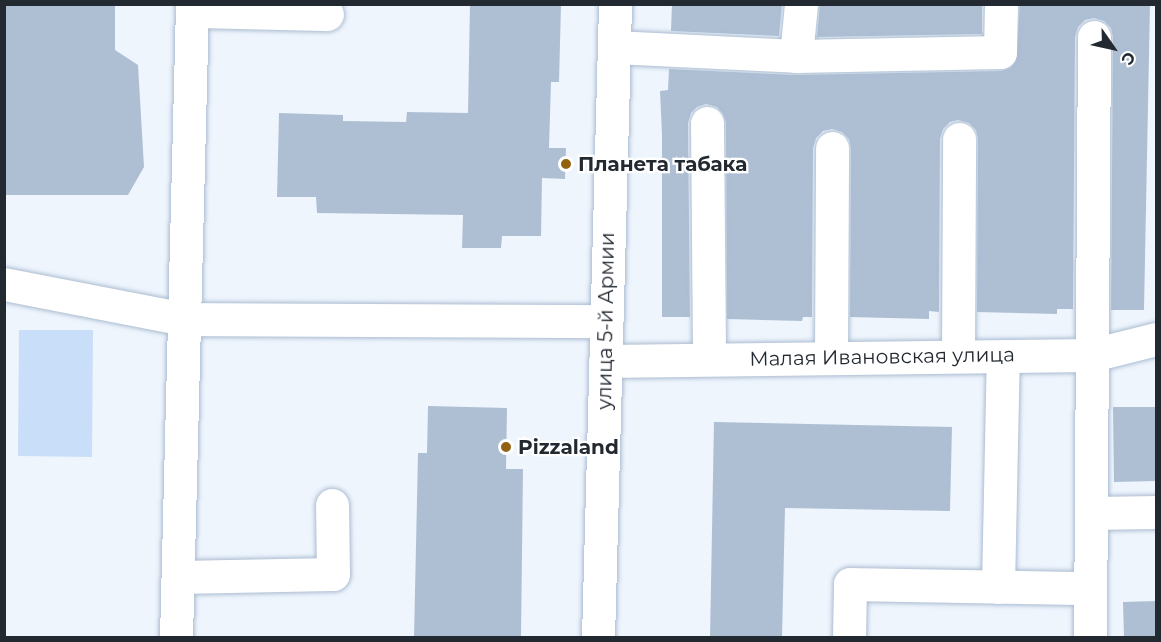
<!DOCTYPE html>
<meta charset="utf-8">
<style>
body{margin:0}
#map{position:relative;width:1161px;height:642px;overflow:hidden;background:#eef5fd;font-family:Montserrat,sans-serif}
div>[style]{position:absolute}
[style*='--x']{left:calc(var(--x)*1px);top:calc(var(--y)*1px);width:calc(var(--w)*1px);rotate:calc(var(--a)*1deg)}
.green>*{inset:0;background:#c9def9}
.building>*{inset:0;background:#aebfd4}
.roads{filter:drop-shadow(0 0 2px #abbcd1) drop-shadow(0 0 2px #abbcd1)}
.minor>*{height:33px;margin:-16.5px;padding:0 16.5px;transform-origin:16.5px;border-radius:16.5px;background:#fff}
.dots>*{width:16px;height:16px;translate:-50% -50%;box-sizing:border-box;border:3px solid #fff;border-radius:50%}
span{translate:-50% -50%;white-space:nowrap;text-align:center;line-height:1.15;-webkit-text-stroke:4.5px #fff;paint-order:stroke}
.poi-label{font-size:20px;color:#232931;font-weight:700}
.left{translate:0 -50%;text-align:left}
.street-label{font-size:20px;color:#232931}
.frame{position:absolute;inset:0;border:6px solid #232931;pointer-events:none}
.north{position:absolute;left:1083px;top:18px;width:60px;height:60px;-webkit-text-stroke:4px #fff;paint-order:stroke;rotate:124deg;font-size:16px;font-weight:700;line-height:24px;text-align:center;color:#232931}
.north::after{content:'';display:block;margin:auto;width:21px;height:27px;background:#232931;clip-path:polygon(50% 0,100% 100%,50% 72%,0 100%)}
</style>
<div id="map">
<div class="green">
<i style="clip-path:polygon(19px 330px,93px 330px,92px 457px,18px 456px)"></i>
</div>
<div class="building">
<i style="clip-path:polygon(4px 4px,115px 4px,115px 50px,138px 65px,144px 167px,128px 195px,4px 195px)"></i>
<i style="clip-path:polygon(470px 4px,561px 4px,559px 82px,551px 82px,549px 148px,566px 148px,565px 179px,542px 178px,541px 236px,502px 236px,501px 248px,462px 248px,463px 215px,317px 213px,316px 197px,277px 197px,279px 113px,343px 115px,343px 121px,406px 122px,407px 112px,468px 113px)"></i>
<i style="clip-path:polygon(672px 4px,782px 4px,779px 36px,671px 31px)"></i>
<i style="clip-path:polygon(820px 4px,982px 4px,982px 34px,817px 37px)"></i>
<i style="clip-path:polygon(1020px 4px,1150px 4px,1144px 310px,1111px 310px,1113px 37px,1111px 28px,1104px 21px,1094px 18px,1085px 20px,1078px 27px,1075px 37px,1073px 309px,1057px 309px,1057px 314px,977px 312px,978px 139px,976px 130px,969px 123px,958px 120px,950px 122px,943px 129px,940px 139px,939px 312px,929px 311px,929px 319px,850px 317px,851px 148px,849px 139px,842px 132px,832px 129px,823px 131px,816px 138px,813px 148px,812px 317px,803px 317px,802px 321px,727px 319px,726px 123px,723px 114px,717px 107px,706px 104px,697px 107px,691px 113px,688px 123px,690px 317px,662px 317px,662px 135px,660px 91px,668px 90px,669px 69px,796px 75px,1001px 71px,1010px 68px,1016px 61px)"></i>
<i style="clip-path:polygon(428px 406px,507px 408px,506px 469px,523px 469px,521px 638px,414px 638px,418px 453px,427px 453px)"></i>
<i style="clip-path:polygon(1113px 407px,1156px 407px,1156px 481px,1114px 482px)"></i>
<i style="clip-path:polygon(714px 422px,952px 427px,950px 511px,785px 508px,782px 638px,710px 638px)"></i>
<i style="clip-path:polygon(1156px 601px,1156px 638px,1124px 638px,1123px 602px)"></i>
</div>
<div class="roads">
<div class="minor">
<i style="--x:192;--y:11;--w:135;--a:1.3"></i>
<i style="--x:614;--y:47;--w:182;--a:2.8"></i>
<i style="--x:796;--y:56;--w:204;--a:-1.1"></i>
<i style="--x:1000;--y:52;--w:48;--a:-88.8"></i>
<i style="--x:796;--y:56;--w:52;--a:-84.5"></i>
<i style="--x:707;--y:123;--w:236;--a:89.5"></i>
<i style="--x:4;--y:284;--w:183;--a:11"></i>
<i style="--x:184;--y:319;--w:422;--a:0.3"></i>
<i style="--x:958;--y:356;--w:217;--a:-89.7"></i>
<i style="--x:831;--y:358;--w:210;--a:-89.7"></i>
<i style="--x:605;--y:361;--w:487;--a:-0.7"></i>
<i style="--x:1092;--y:355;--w:66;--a:-14"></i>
<i style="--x:1091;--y:513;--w:65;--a:-0.9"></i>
<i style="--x:178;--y:577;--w:155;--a:-1.1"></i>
<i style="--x:333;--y:574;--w:69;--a:-90.8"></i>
<i style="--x:998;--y:587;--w:231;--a:-88.8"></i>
<i style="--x:176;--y:638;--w:634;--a:-88.55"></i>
<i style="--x:598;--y:638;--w:634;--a:-88.46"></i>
<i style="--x:849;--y:638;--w:54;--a:-88.9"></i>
<i style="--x:850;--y:584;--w:240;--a:1"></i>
<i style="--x:1090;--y:638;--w:601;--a:-89.62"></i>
</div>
</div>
<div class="dots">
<i style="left:566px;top:164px;background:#926210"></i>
<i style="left:506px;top:447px;background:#926210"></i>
</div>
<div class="poi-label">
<span class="left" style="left:578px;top:164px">Планета табака</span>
<span class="left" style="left:518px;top:447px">Pizzaland</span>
</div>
<div class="street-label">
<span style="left:606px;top:321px;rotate:-89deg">улица 5-й Армии</span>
<span style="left:882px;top:357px;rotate:-1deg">Малая Ивановская улица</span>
</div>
<div class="frame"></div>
<div class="north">С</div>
</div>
